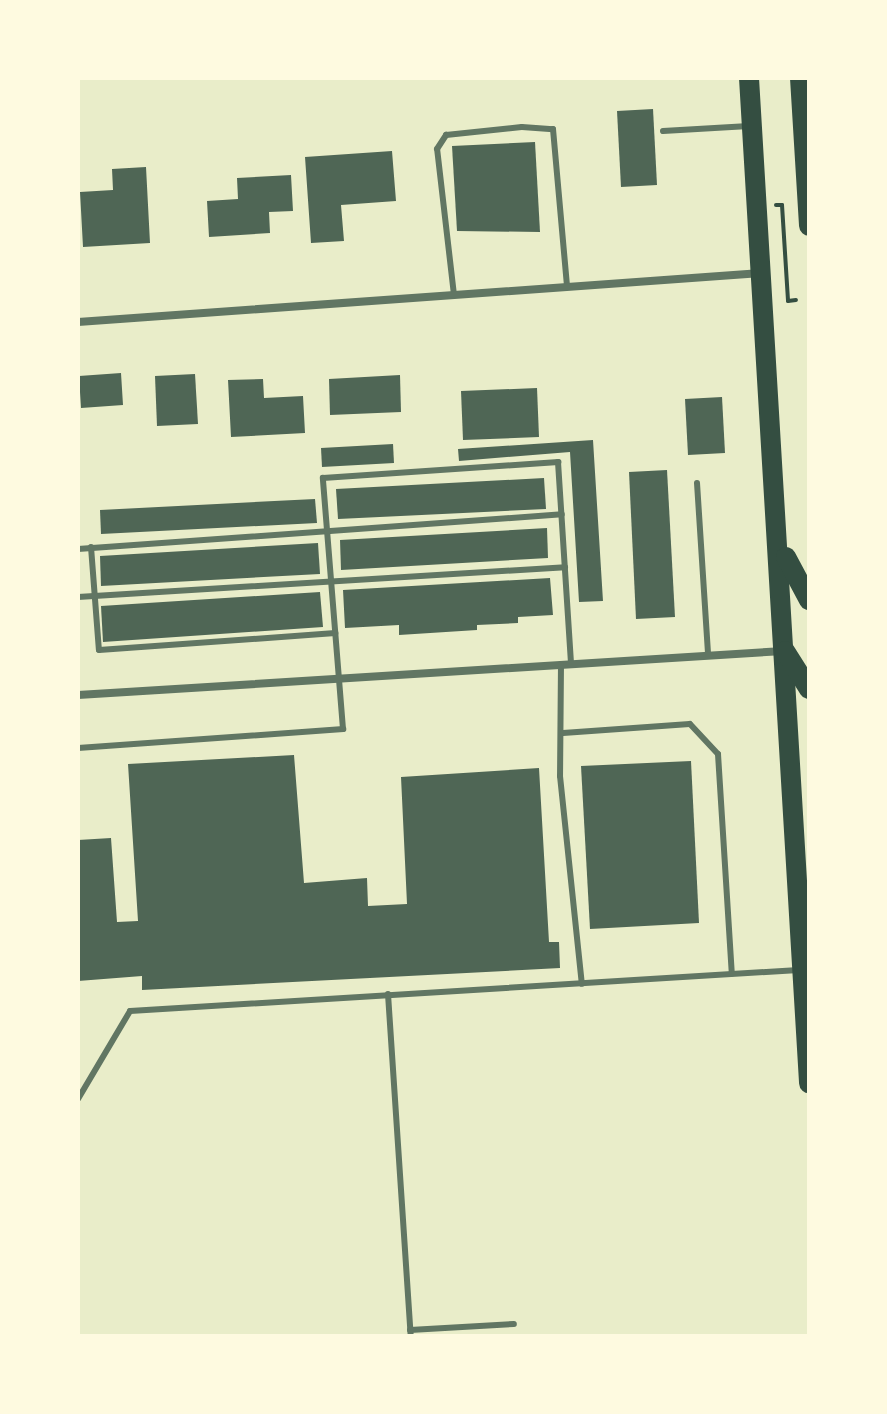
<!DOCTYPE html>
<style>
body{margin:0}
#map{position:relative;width:887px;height:1414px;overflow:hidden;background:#e9edc9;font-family:"Exo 2",sans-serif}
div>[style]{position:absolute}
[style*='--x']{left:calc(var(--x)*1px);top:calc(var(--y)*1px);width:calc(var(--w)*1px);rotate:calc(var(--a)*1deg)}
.building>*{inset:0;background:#4f6655}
.path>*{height:4px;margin:-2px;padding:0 2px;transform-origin:2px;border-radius:2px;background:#344e41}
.service>*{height:6px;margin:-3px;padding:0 3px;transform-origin:3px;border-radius:3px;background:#617663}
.minor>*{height:8px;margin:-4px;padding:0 4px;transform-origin:4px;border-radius:4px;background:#617663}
.primary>*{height:20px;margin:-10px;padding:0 10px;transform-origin:10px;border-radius:10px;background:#344e41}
span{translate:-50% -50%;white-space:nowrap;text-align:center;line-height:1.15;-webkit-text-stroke:7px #fefae0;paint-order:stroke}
.frame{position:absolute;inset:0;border:80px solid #fefae0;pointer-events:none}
</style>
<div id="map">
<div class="building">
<i style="clip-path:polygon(653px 109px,657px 185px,621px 187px,617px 111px)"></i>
<i style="clip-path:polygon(535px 142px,540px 232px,457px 231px,452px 146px)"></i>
<i style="clip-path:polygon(392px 151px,396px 201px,341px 205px,344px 241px,311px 243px,305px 157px)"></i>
<i style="clip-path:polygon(146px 167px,150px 243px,83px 247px,80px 192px,113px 190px,112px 169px)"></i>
<i style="clip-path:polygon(291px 175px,293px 211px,269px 212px,270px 233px,209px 237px,207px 201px,238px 199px,237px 178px)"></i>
<i style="clip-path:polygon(121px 373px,123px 405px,81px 408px,79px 376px)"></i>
<i style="clip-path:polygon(195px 374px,198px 424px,157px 426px,155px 376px)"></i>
<i style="clip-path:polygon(400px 375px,401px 412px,330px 415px,329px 379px)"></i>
<i style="clip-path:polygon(263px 379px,264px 398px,303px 396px,305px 433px,231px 437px,228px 380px)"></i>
<i style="clip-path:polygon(537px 388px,539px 437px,463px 440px,461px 391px)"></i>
<i style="clip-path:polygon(722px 397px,725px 453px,688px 455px,685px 399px)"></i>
<i style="clip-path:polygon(593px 440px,603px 601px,579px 602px,570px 452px,459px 461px,458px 449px)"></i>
<i style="clip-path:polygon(393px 444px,394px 463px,322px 467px,321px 448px)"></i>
<i style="clip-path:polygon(667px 470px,675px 617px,636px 619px,629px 472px)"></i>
<i style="clip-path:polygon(544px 478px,546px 509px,338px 519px,336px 489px)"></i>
<i style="clip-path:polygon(315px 499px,317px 523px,101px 534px,100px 510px)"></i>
<i style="clip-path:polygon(547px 528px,548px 558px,341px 570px,340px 540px)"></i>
<i style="clip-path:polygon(318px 543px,320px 574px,101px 586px,100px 556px)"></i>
<i style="clip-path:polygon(550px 578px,553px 615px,518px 617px,518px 623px,477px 625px,477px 630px,399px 635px,399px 625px,345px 628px,343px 590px)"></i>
<i style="clip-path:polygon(320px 592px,323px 627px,103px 642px,101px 606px)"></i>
<i style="clip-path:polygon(294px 755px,304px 883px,367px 878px,368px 906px,407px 904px,401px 777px,539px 768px,549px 942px,559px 942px,560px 968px,142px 990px,142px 976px,78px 981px,78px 840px,111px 838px,117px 922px,138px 921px,128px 764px)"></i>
<i style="clip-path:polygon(691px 761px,699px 923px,590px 929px,581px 766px)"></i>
</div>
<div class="path">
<i style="--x:776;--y:205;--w:6;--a:0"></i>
<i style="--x:782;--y:205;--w:96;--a:86.4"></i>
<i style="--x:788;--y:301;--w:8;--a:-7"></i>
</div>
<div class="service">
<i style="--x:663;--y:131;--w:86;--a:-3.3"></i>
<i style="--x:454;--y:295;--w:147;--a:-96.6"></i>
<i style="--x:437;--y:149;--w:17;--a:-57"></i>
<i style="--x:446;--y:135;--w:76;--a:-6"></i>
<i style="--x:522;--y:127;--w:31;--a:4"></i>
<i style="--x:553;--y:129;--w:159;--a:84.9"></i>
<i style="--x:697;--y:483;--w:172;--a:86.3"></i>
<i style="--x:91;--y:547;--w:103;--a:85.6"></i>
<i style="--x:99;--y:650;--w:237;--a:-4.1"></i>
<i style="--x:78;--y:549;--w:485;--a:-4.1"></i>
<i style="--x:78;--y:597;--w:488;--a:-3.5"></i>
<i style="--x:561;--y:664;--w:112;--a:90.5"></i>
<i style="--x:560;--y:776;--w:209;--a:84"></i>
<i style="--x:563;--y:733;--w:127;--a:-4.1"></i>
<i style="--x:690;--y:724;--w:41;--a:47"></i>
<i style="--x:718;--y:754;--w:220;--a:86.4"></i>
<i style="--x:78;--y:748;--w:266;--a:-4.1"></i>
<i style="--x:343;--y:729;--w:252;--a:-94.6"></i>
<i style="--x:323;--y:478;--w:236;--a:-3.9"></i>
<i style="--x:558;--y:462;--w:202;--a:86.3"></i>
<i style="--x:388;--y:994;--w:343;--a:86.2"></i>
<i style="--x:78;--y:1099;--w:102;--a:-59.4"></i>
<i style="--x:130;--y:1011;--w:670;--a:-3.51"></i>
<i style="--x:410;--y:1330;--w:104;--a:-3.3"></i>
</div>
<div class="minor">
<i style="--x:78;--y:322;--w:685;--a:-4.1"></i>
<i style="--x:78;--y:695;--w:707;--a:-3.57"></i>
</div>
<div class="primary">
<i style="--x:749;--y:78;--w:1007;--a:86.58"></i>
<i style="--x:800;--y:78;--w:148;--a:86.5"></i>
<i style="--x:786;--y:557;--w:49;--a:61.9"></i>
<i style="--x:785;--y:651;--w:45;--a:57.7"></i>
</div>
<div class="frame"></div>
</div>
